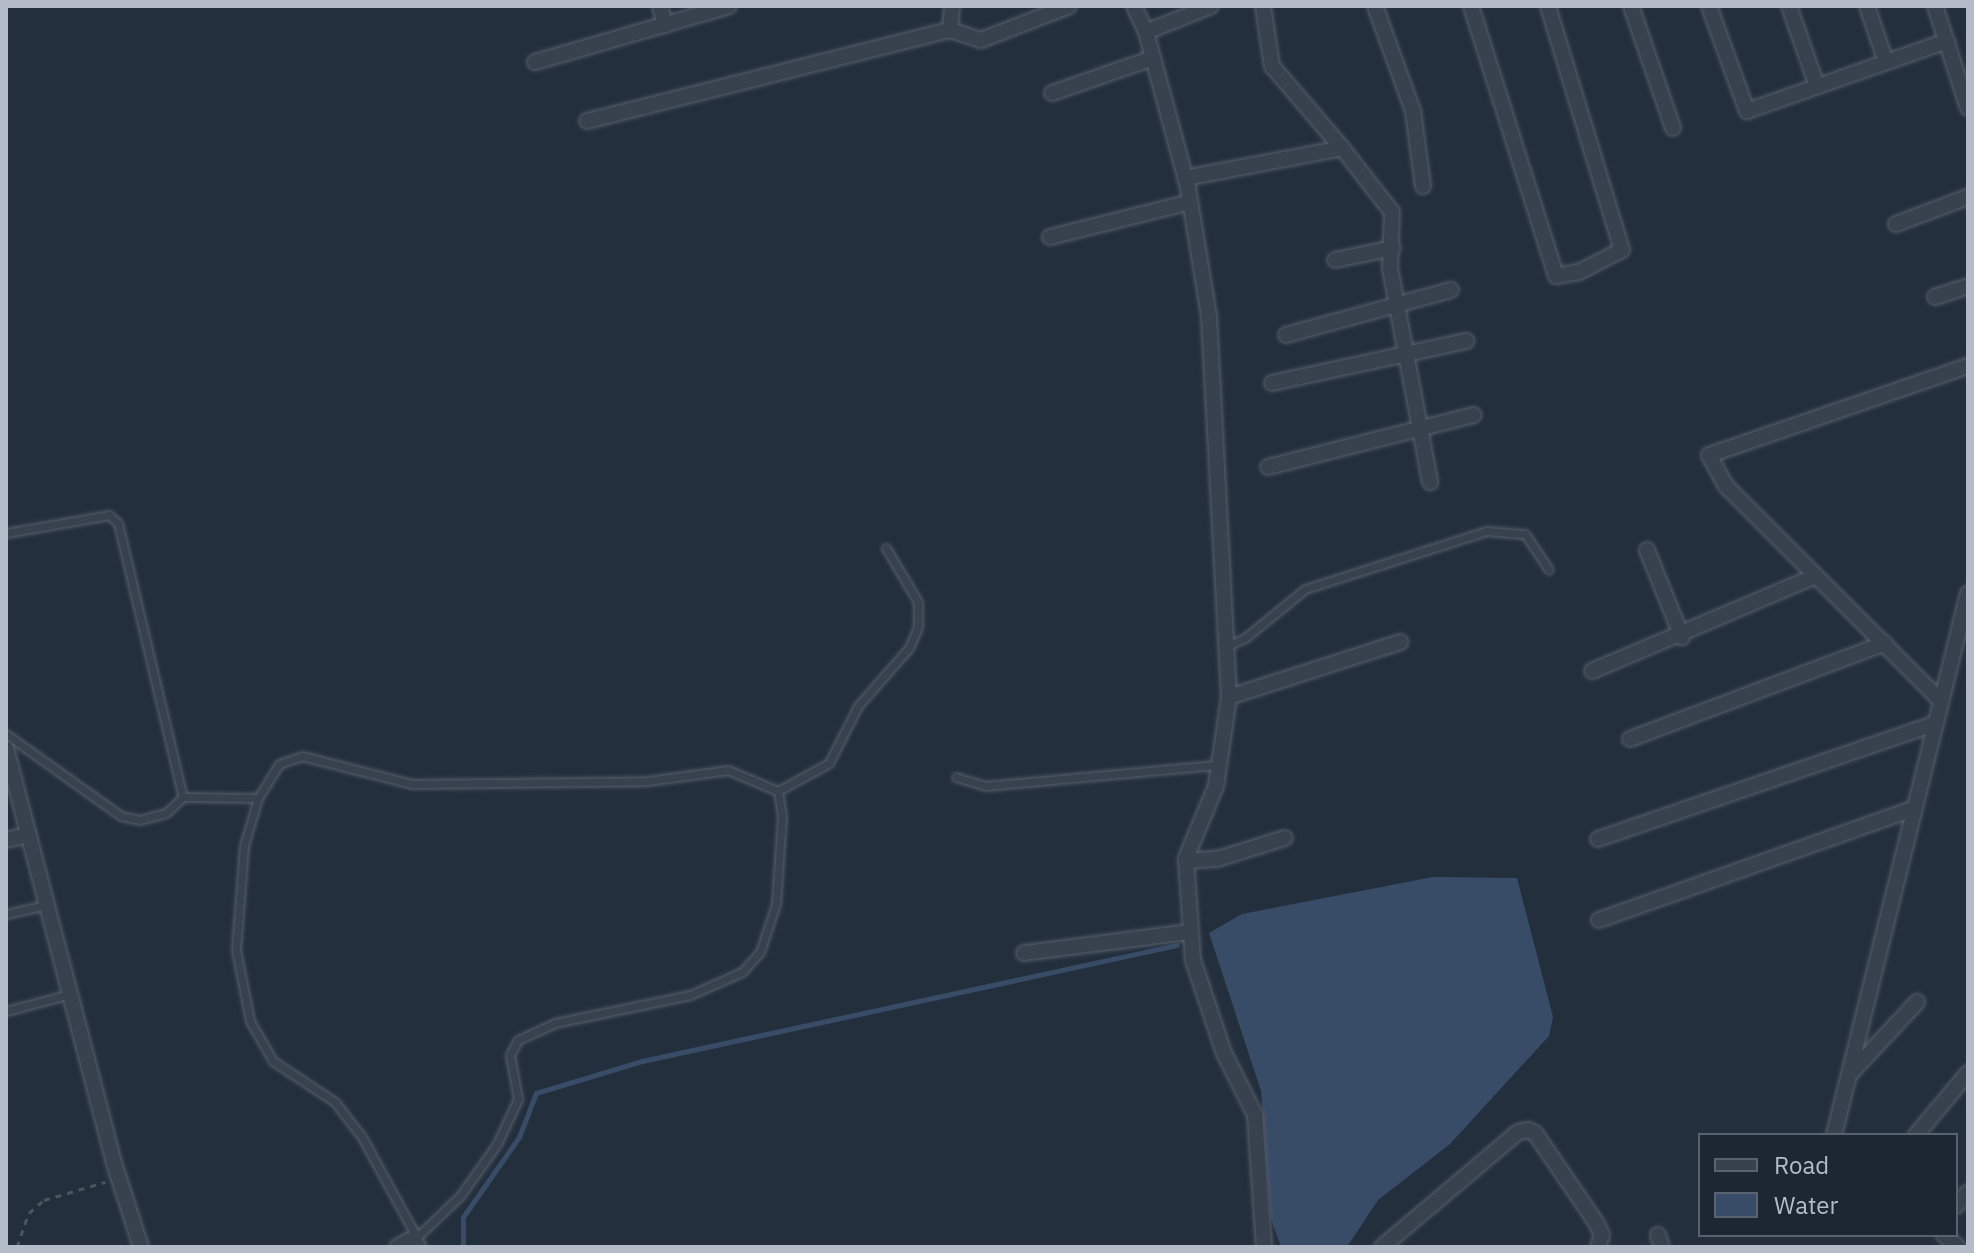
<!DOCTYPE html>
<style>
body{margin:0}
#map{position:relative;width:1974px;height:1253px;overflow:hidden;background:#242f3e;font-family:"IBM Plex Sans",sans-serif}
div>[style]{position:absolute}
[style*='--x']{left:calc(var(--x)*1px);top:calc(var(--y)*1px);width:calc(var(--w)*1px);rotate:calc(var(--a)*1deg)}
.water>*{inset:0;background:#394c67}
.stream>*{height:5px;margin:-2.5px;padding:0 2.5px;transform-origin:2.5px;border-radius:2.5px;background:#394c67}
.path>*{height:3px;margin-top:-1.5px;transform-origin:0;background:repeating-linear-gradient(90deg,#44595c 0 6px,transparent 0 12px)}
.roads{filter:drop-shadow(0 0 2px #565f6c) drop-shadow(0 0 2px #565f6c)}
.service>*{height:7px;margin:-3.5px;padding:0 3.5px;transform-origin:3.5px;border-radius:3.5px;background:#38414e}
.minor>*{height:14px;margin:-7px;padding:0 7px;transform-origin:7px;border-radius:7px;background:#38414e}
span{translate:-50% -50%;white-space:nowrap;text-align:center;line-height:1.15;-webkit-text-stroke:6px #1d2633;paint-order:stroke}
.frame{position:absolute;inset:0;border:8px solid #b4bcc9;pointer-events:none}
.legend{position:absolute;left:1698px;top:1133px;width:260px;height:104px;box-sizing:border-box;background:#1d2633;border:2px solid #59626f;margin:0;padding:10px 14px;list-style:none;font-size:24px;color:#b4bcc9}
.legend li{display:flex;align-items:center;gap:16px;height:40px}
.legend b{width:40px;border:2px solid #59626f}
</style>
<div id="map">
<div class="water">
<i style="clip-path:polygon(1433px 877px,1517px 878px,1553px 1017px,1549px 1036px,1450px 1144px,1378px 1200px,1347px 1247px,1281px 1247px,1271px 1219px,1261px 1091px,1209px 933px,1242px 914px)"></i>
</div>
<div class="stream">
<i style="--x:463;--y:1247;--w:30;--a:-90"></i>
<i style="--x:463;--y:1217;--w:98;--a:-55"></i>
<i style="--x:519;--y:1137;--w:47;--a:-68.9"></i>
<i style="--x:536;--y:1093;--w:111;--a:-16.8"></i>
<i style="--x:642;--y:1061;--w:547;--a:-12.23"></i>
</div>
<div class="path">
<i style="--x:17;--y:1247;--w:36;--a:-71"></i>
<i style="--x:29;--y:1213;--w:20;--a:-41"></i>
<i style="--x:44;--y:1200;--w:64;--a:-16.4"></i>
</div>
<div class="roads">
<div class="service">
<i style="--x:6;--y:533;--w:105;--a:-9.9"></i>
<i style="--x:109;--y:515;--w:12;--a:42"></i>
<i style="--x:118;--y:523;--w:282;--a:76.7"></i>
<i style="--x:183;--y:797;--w:23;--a:137"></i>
<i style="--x:166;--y:813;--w:27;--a:165"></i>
<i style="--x:140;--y:820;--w:19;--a:-168"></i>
<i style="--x:121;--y:816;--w:141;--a:-144.5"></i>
<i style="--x:1227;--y:646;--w:20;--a:-24"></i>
<i style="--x:1245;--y:638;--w:77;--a:-39.2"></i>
<i style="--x:1305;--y:589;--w:191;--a:-17.7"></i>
<i style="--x:1487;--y:531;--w:38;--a:5"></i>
<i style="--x:1525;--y:534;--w:43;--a:56.3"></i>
<i style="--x:956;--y:777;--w:30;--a:17"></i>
<i style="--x:985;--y:786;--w:234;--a:-5.2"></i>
<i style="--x:778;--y:791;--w:58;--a:-28.8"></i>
<i style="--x:829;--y:763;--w:64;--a:-63"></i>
<i style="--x:858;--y:706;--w:77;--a:-48.7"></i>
<i style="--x:909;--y:648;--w:23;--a:-67"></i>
<i style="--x:918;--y:627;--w:25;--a:-90"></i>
<i style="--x:918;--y:602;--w:63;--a:-120.7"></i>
<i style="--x:183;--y:797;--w:75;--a:0.8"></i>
<i style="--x:258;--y:798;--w:40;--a:-58"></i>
<i style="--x:279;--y:764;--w:24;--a:-19"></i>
<i style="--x:302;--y:756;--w:114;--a:14.3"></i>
<i style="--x:412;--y:784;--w:235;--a:-0.7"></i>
<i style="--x:647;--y:781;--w:82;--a:-7.7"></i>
<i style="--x:728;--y:770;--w:54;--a:22.8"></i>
<i style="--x:778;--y:791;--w:25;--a:81"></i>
<i style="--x:782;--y:816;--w:88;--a:93.9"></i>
<i style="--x:776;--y:904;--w:51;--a:108.4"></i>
<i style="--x:760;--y:952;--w:27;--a:132"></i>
<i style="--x:742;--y:972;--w:57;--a:156.1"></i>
<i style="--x:690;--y:995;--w:138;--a:168.3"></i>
<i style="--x:555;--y:1023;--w:41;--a:155.3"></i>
<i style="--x:518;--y:1040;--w:17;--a:118"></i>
<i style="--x:510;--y:1055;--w:45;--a:79.7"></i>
<i style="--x:518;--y:1099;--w:50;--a:115"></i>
<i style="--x:497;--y:1144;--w:64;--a:125.4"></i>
<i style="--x:460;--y:1196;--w:59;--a:136.4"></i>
<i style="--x:258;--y:798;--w:50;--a:106.3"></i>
<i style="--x:244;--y:846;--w:104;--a:94.4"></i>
<i style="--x:236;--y:950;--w:72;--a:78.8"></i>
<i style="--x:250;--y:1021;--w:46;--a:60.1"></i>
<i style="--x:273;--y:1061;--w:74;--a:33.5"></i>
<i style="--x:335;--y:1102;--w:44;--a:52.4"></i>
<i style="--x:362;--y:1137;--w:125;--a:61.4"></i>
<i style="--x:6;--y:914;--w:41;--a:-12.7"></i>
<i style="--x:6;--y:1011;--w:66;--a:-14.9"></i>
</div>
<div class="minor">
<i style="--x:660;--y:6;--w:20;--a:75"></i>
<i style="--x:1134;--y:6;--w:29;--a:65"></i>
<i style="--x:1146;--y:32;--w:162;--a:74.9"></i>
<i style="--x:1188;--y:188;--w:130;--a:80.7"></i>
<i style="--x:1209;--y:316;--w:382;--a:87"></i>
<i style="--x:1229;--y:697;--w:90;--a:98.3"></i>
<i style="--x:1216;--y:786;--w:78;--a:112.6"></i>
<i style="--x:1186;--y:858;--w:102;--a:86.1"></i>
<i style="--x:1193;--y:960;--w:98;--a:71.6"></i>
<i style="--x:1224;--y:1053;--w:69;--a:63.4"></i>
<i style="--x:1255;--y:1115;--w:132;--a:86.1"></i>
<i style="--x:1263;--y:6;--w:61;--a:81.5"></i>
<i style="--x:1272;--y:66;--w:108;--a:49.5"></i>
<i style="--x:1375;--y:6;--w:112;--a:70.1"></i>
<i style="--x:1413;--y:111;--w:76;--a:82.4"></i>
<i style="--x:1471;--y:6;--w:283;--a:72.5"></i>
<i style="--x:1556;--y:276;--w:23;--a:-10"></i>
<i style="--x:1579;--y:272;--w:48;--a:-27.1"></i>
<i style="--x:1622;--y:250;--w:255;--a:-106.9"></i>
<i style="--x:1631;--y:6;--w:129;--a:71"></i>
<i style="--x:1709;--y:6;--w:112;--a:70.1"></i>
<i style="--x:1747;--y:111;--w:212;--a:-19.3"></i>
<i style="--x:1789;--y:6;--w:85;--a:70.7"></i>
<i style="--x:1867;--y:6;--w:59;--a:71.3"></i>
<i style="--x:1935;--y:6;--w:107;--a:72.1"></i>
<i style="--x:950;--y:30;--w:24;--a:-85"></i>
<i style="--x:1146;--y:32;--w:70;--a:-21.8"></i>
<i style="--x:535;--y:62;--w:202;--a:-16.1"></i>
<i style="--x:1052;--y:93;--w:107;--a:-19.1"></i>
<i style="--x:587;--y:121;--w:374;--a:-14.1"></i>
<i style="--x:950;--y:30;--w:33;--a:18"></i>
<i style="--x:981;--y:40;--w:94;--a:-21.1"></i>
<i style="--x:1185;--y:178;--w:160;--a:-10.8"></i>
<i style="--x:1342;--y:148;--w:81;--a:52"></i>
<i style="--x:1392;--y:212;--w:56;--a:92"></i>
<i style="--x:1390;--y:268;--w:218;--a:79.4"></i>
<i style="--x:1896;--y:224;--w:77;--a:-20.6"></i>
<i style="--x:1050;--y:237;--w:144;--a:-14"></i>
<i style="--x:1335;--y:260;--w:59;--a:-11.7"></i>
<i style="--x:1935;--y:297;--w:35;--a:-18"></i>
<i style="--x:1286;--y:335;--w:171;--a:-15.3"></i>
<i style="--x:1272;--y:383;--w:199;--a:-12.2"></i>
<i style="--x:1268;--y:467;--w:212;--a:-14.2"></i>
<i style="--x:1647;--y:550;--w:94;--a:68.1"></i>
<i style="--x:1592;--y:671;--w:243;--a:-23"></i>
<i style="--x:1229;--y:697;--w:180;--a:-17.8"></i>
<i style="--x:1941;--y:701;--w:304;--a:-135"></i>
<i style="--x:1726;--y:486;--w:35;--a:-119"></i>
<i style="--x:1709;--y:455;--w:274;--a:-19"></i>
<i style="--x:1630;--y:739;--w:272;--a:-20.6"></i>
<i style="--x:6;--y:748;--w:429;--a:75.4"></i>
<i style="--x:114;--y:1163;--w:88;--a:72.2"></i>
<i style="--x:1598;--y:839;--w:357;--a:-18.9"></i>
<i style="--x:6;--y:840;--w:23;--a:-13"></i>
<i style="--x:1186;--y:861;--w:31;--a:-4"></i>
<i style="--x:1217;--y:859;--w:71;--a:-17.2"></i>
<i style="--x:1599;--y:920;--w:335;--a:-19.5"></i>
<i style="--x:1024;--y:953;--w:168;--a:-7.2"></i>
<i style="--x:1849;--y:1075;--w:100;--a:-47"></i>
<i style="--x:1834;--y:1135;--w:558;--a:-76.11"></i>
<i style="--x:1916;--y:1135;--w:81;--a:-50"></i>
<i style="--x:1956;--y:1206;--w:18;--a:-49"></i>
<i style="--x:1658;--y:1235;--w:13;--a:72"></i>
<i style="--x:1944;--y:1235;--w:18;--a:41"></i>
<i style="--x:397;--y:1247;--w:21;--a:-28"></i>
<i style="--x:1382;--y:1247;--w:178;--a:-40.2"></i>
<i style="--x:1518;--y:1132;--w:10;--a:-11"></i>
<i style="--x:1528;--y:1130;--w:8;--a:23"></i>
<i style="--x:1535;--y:1133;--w:110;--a:55.7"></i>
<i style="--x:1597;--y:1224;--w:12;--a:66"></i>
<i style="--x:1602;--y:1235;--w:13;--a:108"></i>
</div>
</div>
<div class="frame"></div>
<ul class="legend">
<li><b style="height:10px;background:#38414e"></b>Road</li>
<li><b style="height:22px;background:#394c67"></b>Water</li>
</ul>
</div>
